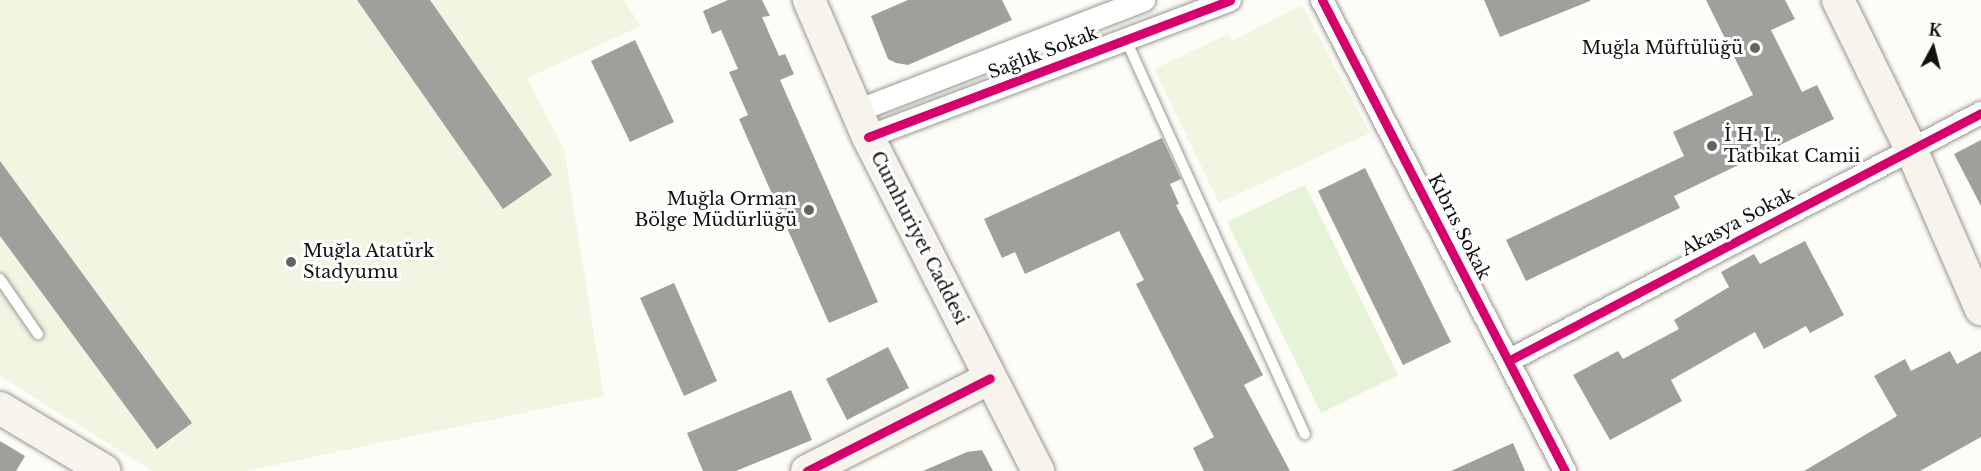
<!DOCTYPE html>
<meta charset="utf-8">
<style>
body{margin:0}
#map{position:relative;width:1981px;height:471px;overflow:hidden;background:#fdfcf7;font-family:"Libre Baskerville",serif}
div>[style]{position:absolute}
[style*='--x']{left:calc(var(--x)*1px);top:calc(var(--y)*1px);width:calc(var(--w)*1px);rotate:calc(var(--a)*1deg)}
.green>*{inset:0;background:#e7f3d7}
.pitch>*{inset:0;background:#f0f6e1}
.building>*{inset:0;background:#a19f9c}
.roads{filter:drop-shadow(0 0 2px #979795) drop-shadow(0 0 2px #979795)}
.lane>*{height:10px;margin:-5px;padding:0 5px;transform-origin:5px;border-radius:5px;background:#fffffe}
.street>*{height:22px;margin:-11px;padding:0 11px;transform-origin:11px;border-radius:11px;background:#fffffe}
.secondary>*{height:32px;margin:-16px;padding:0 16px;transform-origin:16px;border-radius:16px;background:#f6f4eb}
.cycleway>*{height:9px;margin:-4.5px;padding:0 4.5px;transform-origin:4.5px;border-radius:4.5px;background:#d6006c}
.dots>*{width:16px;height:16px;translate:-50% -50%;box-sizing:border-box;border:3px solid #fff;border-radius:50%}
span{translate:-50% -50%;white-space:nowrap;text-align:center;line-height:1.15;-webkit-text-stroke:6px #fff;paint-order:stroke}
.poi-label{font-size:18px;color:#111}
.right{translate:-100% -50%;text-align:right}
.left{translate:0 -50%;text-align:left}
.street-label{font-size:18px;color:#111}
.north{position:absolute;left:1903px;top:18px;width:60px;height:60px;-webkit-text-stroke:4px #fff;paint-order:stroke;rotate:7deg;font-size:16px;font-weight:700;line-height:24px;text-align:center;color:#111}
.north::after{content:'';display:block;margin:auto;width:21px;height:27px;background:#111;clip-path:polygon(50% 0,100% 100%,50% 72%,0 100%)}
</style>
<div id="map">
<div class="green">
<i style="clip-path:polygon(1305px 185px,1398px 375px,1321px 413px,1227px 222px)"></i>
</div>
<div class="pitch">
<i style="clip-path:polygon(0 0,624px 0,641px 26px,527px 78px,564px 149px,604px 396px,246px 471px,152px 471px,0 376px)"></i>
<i style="clip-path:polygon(1302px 5px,1370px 133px,1219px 203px,1154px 69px,1228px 34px,1232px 41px)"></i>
</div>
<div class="building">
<i style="clip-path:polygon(357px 0,430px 0,552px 175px,503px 209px)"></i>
<i style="clip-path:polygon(728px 0,762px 0,770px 16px,762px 17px,779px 56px,785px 54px,794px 74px,780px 80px,878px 302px,829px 323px,739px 119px,748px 115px,729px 72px,738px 69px,721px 30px,712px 34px,703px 11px)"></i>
<i style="clip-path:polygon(908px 0,1002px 0,1012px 20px,908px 65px,896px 63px,888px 59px,871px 16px)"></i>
<i style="clip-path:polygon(1484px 0,1590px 0,1590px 1px,1500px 37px)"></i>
<i style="clip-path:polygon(1706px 0,1785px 0,1795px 19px,1771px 30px,1802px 92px,1817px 85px,1834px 119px,1674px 196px,1680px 208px,1526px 281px,1506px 240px,1684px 156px,1673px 132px,1753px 95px)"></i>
<i style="clip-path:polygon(635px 40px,674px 122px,630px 142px,591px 61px)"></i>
<i style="clip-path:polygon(1162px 138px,1181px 179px,1170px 184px,1179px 204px,1176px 205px,1263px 375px,1244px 385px,1290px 471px,1204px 471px,1193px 448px,1214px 437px,1136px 284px,1144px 280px,1119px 231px,1025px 274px,1015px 252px,1002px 258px,984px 219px)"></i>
<i style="clip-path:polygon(1981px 140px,1981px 206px,1954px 154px)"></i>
<i style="clip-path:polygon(0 161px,192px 423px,157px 449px,0 236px)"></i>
<i style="clip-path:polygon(1365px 168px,1451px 342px,1403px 365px,1318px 191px)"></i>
<i style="clip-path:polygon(1805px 241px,1844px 315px,1810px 333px,1806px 326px,1764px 349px,1755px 332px,1671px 380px,1682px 401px,1610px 440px,1573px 375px,1618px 351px,1623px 359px,1679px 329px,1674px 320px,1729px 287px,1721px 272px,1754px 254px,1760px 264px)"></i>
<i style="clip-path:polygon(674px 283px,717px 381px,684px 396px,640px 298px)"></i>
<i style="clip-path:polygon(888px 347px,909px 388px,847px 420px,826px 379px)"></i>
<i style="clip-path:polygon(1950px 351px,1957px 364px,1981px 351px,1981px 437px,1920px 471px,1804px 471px,1897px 416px,1874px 376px,1905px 359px,1911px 371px)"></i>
<i style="clip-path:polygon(791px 390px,812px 440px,736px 471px,703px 471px,687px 433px)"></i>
<i style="clip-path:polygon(0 441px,25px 456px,16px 471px,0 471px)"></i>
<i style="clip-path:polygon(1513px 443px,1525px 471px,1451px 471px)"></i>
<i style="clip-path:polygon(982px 450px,993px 471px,923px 471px,967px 452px)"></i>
</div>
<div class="roads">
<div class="lane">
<i style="--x:1126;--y:40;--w:433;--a:65.6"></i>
<i style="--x:0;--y:279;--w:67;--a:55.4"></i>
</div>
<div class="street">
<i style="--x:1322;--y:0;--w:530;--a:62.71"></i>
<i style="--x:857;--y:111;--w:308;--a:-21.1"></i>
<i style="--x:868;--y:137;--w:387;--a:-20.7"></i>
<i style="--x:1510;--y:360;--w:532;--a:-27.67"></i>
</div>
<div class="secondary">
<i style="--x:809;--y:0;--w:149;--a:66.7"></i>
<i style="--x:868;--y:137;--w:375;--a:63"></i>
<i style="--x:1838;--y:0;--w:166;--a:63.9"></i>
<i style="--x:1911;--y:149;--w:175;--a:66.4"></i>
<i style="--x:0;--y:408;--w:122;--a:31"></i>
<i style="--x:807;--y:471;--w:205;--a:-26.9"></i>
</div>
</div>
<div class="cycleway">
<i style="--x:1322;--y:0;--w:530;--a:62.71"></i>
<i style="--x:868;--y:137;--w:387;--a:-20.7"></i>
<i style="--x:1510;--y:360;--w:532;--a:-27.67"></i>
<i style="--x:807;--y:471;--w:205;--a:-26.9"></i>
</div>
<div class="dots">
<i style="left:1755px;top:48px;background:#646362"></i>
<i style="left:1712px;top:146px;background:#646362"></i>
<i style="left:809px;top:210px;background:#646362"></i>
<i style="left:291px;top:262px;background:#646362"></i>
</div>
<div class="poi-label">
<span class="right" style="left:1743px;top:48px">Muğla Müftülüğü</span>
<span class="left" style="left:1724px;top:146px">İ H. L.<br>Tatbikat Camii</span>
<span class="right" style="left:797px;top:210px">Muğla Orman<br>Bölge Müdürlüğü</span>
<span class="left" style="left:303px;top:262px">Muğla Atatürk<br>Stadyumu</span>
</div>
<div class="street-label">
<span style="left:1043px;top:53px;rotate:-21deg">Sağlık Sokak</span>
<span style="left:1738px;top:222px;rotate:-28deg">Akasya Sokak</span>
<span style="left:1459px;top:227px;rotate:63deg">Kıbrıs Sokak</span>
<span style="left:919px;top:238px;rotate:63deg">Cumhuriyet Caddesi</span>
</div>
<div class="north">K</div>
</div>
